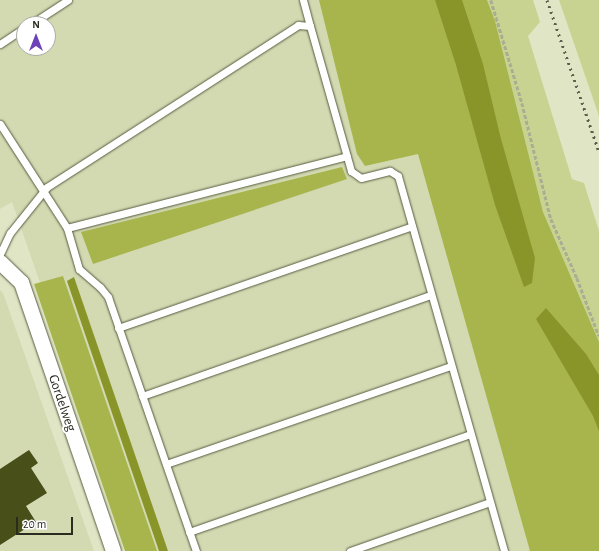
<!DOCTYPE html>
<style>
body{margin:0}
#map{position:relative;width:599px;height:551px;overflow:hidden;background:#e0e6c5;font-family:"Alegreya Sans",sans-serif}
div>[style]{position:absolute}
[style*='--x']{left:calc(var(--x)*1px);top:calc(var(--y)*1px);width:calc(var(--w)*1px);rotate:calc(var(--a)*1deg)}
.built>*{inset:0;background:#d3dab2}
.green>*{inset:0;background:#c9d391}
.forest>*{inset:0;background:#a8b54d}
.water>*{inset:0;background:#8a9529}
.building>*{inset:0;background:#494f18}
.path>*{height:2.5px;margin-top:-1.25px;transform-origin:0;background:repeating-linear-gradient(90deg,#a9ae93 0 4px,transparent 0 6px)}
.roads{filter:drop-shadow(0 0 1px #575c40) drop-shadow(0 0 1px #575c40)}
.lane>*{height:7px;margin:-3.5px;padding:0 3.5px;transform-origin:3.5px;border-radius:3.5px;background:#fff}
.street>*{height:15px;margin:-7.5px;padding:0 7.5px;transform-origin:7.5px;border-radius:7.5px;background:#fff}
.rail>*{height:3px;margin-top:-1.5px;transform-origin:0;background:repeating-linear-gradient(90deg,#5d604e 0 2px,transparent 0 6px)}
span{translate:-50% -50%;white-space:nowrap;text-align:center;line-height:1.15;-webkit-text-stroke:4px #fff;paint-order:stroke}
.street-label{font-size:14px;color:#2a2c20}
.north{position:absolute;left:16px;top:16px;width:40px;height:40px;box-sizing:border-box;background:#fff;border:1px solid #aaaba6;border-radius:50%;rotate:0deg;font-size:11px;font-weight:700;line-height:16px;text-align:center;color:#2a2c20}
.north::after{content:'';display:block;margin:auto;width:14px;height:18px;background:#6c41b9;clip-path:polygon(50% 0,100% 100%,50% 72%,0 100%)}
.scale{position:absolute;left:16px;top:517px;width:57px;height:18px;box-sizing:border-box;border:2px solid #2a2c20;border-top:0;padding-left:5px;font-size:12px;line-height:14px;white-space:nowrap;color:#2a2c20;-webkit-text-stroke:3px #fff;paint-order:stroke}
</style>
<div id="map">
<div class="built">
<i style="clip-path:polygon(evenodd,0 0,496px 0,599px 292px,599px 551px,133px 551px,12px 202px,0 209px,0 0,24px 24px,48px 24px,48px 48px,24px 48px,24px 24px)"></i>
<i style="clip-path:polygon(0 290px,3px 293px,94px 551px,0 551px)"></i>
</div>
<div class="green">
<i style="clip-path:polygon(487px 0,533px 0,540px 22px,528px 36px,572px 179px,584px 183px,599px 231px,599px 342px,543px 212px,495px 21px)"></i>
<i style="clip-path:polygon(559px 0,599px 0,599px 116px)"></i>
</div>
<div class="forest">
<i style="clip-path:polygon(319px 0,487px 0,495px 21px,543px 212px,599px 342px,599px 551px,530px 551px,418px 154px,365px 166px,357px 154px)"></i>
<i style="clip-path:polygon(342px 167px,347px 179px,93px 264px,81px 232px)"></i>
<i style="clip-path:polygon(63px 276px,157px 551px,125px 551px,34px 284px)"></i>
</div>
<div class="water">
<i style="clip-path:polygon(435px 0,462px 0,483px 64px,501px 139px,535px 258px,532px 283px,524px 287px,495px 205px,456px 65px)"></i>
<i style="clip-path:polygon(74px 277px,168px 551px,159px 551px,67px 281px)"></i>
<i style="clip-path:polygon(546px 308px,586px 354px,599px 375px,599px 431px,593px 416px,536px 319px)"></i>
</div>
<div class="building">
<i style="clip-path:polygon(29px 450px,38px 463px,31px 468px,47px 493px,26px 506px,36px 522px,0 545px,0 469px)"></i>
</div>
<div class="path">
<i style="--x:491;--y:0;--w:108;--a:73.2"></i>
<i style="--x:522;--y:103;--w:120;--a:76"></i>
<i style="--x:551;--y:219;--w:64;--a:66.2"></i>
<i style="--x:577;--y:278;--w:62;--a:69.2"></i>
</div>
<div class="roads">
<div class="lane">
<i style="--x:303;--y:0;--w:27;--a:75"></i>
<i style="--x:31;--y:24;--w:44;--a:-33"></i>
<i style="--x:0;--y:44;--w:29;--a:-34"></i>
<i style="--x:0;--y:124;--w:124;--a:57.2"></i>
<i style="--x:67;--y:228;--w:289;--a:-14.4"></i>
<i style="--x:67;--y:228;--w:43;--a:73.7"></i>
<i style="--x:79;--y:269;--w:28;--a:41"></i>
<i style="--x:100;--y:287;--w:13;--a:51"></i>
<i style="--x:108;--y:297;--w:269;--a:70.9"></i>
<i style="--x:0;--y:254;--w:23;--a:-65"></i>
<i style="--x:10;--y:233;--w:59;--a:-51.2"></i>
<i style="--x:47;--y:187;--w:299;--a:-32.8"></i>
<i style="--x:298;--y:25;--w:12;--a:5"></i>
<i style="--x:310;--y:26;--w:151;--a:74.2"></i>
<i style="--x:351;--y:171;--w:12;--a:35"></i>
<i style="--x:361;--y:178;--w:30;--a:-14"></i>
<i style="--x:390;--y:171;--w:9;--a:32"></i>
<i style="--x:398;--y:176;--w:390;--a:74.2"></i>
<i style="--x:118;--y:328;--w:311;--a:-19.1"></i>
<i style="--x:142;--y:396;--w:306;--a:-19.3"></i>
<i style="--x:166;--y:464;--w:301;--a:-19"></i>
<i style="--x:189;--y:532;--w:298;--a:-19.2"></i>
<i style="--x:350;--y:551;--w:148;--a:-19.3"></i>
</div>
<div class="street">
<i style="--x:0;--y:262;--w:29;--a:44"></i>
<i style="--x:21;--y:282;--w:284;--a:71.1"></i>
</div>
</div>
<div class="rail">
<i style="--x:547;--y:0;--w:161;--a:71.1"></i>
</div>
<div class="street-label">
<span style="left:62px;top:403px;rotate:71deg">Gordelweg</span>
</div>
<div class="north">N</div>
<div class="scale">20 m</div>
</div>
